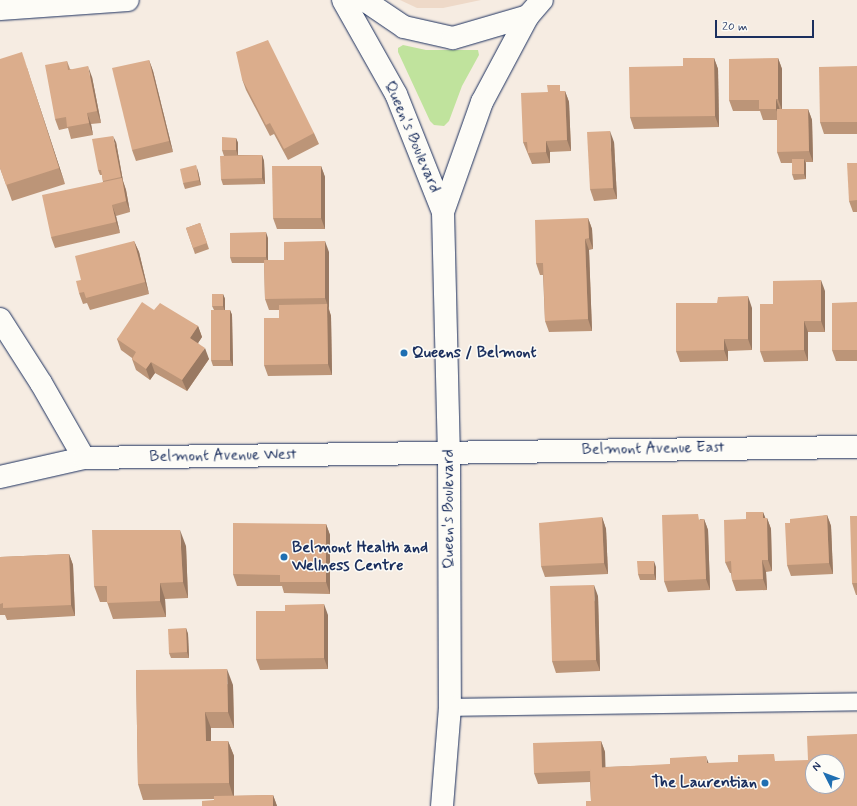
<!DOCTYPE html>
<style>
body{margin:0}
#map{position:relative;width:857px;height:806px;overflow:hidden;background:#f6ece2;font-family:Mynerve,sans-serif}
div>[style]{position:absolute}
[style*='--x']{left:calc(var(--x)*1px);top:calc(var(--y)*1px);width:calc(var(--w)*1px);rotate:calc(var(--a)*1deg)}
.built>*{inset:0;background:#eed9c8}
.green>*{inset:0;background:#c0e39d}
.roads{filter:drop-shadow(0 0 1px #1b2f5e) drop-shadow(0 0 1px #1b2f5e)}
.service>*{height:17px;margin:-8.5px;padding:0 8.5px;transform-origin:8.5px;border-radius:8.5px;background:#fdfcf7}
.minor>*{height:22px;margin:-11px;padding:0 11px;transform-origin:11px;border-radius:11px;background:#fdfcf7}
.tertiary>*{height:22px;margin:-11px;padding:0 11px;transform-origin:11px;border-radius:11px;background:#fdfcf7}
.wall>*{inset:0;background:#bc9578}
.shaded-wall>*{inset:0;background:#997962}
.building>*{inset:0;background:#dbad8c}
.dots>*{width:11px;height:11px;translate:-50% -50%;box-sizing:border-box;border:2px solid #fdfcf7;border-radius:50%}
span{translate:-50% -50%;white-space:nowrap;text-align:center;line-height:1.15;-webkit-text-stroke:3px #fdfcf7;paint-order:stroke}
.street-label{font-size:16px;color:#1b2f5e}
.poi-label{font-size:16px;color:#1b2f5e;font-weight:700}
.left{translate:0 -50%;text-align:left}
.right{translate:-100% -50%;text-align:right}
.north{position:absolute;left:805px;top:754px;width:40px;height:40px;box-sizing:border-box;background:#fdfcf7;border:1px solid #a3aaba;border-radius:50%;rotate:312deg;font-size:11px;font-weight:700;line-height:16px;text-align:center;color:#1b2f5e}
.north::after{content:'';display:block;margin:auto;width:14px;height:18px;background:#1f6fb2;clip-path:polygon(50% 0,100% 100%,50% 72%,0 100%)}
.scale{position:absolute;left:715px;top:20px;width:99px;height:18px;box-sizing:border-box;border:2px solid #1b2f5e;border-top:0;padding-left:5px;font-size:12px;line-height:14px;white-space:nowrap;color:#1b2f5e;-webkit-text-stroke:3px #fdfcf7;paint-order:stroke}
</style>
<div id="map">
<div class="built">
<i style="clip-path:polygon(400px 0,481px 0,443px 8px,417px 8px)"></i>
</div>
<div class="green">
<i style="clip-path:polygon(403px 45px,426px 50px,478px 50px,479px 55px,462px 86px,449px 121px,444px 126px,434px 125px,430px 121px,398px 52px,398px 48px)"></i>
</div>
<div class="roads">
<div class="service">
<i style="--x:450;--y:707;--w:407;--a:-0.8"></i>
</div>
<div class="minor">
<i style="--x:0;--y:9;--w:128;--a:-4"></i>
<i style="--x:0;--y:319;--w:76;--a:57.4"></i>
<i style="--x:41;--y:383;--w:86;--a:60.2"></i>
<i style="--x:0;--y:477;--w:86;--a:-12.7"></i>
<i style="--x:84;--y:458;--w:773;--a:-0.82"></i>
</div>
<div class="tertiary">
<i style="--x:343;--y:0;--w:108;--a:60.6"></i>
<i style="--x:396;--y:94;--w:127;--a:68.3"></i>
<i style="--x:443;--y:212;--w:240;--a:88.6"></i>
<i style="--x:449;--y:452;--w:255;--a:89.8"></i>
<i style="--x:450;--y:707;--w:99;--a:94.6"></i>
<i style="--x:364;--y:0;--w:48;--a:34"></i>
<i style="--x:404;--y:27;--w:50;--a:12.7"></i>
<i style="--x:453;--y:38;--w:78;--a:-16.3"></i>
<i style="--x:443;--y:212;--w:117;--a:-70.5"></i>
<i style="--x:482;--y:102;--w:98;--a:-61.9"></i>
<i style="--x:528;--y:16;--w:21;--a:-49"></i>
</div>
</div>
<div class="wall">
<i style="clip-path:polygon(714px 58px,718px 69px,719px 127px,634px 129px,630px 117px,683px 66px)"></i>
<i style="clip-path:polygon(778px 58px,782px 69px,782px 109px,808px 109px,812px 120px,813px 162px,806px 162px,806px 179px,794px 180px,792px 174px,792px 163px,781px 163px,777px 152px,777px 120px,763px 120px,760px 111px,733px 111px,729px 100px)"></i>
<i style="clip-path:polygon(149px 60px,153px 71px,173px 152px,136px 161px,132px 150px)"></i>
<i style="clip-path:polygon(67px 61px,70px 69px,92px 77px,101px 123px,91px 124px,93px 135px,71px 139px,68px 128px,59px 130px,55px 119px)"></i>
<i style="clip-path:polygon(857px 66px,857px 134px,824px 134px,820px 122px)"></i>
<i style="clip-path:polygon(27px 68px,65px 184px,12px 201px,0 168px)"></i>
<i style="clip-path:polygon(242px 79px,314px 133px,319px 144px,288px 160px,274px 134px,270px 136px,246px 90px)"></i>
<i style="clip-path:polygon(562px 91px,565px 91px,569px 102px,571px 151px,550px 152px,550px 163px,532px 164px,523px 142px)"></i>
<i style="clip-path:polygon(236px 138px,238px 143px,238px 155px,262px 155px,264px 161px,265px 184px,223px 185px,221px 179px,224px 156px,222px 150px)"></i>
<i style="clip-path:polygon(116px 142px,123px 181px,126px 190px,130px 212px,116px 216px,120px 233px,55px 248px,51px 237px,103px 182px,102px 175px,100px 175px,98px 170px)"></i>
<i style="clip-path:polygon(614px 142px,617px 199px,594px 201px,590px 189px)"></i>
<i style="clip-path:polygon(857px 163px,857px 212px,853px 212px,849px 201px)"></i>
<i style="clip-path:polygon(321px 166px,325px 177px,325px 229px,277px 229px,273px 218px)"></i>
<i style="clip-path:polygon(198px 171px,201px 185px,185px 189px,183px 183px)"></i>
<i style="clip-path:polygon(588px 218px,592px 229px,593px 249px,589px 250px,592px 331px,549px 332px,545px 321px,543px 275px,540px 275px,536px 263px)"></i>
<i style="clip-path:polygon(200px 223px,209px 249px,195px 254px,186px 228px)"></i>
<i style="clip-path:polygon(268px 238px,268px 260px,284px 260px,329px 252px,329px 309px,331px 316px,332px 375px,268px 376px,264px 365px,279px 318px,279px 310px,269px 310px,265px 299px,264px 263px,232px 263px,230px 257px)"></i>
<i style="clip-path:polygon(134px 241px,139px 252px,149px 294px,90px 310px,87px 303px,83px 304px,79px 293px,81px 280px)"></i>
<i style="clip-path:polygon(825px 291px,825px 332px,808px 332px,808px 361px,764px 362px,760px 351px,773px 304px)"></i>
<i style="clip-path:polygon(223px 294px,225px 299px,225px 310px,230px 310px,232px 315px,233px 366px,213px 366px,211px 360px,214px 310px,212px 306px)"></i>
<i style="clip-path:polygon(857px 302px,857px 361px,836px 361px,832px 350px)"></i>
<i style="clip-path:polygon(752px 308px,752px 350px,728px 351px,728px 361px,680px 362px,676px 351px)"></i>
<i style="clip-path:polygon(154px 310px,198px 326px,202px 337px,198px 343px,209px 359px,187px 391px,155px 373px,150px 380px,136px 370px,132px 359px,132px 358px,121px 350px,117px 339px)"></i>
<i style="clip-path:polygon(763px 512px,765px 518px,767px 518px,771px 529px,772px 571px,766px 572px,767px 590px,736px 591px,732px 580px,731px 573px,730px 573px,725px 562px,746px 519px)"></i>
<i style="clip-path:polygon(827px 515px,831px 526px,833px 574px,791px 576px,787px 565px,790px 523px)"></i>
<i style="clip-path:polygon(857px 516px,857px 595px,856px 595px,852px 583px)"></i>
<i style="clip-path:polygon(602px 517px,606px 529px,608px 574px,545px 577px,541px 566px)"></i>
<i style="clip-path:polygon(700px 519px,704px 519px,708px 530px,710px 590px,668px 592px,664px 581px)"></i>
<i style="clip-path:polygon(326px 524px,330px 535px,330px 594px,284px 593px,282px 586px,237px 586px,233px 574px)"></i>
<i style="clip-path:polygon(186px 546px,188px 598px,165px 599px,166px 617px,113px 619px,107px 602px,100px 602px,94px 586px)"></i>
<i style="clip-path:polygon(69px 554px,73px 565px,75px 616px,7px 620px,5px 615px,0 615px,0 557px)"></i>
<i style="clip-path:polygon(656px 567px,656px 580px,640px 580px,638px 574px)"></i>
<i style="clip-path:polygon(598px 596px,600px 671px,556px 673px,552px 661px)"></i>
<i style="clip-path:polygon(285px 611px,328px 615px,328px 669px,260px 670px,256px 659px)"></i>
<i style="clip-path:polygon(186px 628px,188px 634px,189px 658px,171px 658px,169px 653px)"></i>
<i style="clip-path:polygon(136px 670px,233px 685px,234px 728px,211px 728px,211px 741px,228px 741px,234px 756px,234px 796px,273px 795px,277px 806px,202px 806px,214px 800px,214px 799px,143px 800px,138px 784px)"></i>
<i style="clip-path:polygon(601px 741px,605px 752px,605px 767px,777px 761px,857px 806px,591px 801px,590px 782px,538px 784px,534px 773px)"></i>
</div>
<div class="shaded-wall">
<i style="clip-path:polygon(22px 52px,27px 68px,65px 184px,59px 168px)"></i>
<i style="clip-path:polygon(714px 58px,718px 69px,719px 127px,715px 116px)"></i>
<i style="clip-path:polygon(778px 58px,782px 69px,782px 110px,778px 99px)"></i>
<i style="clip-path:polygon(149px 60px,153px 71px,173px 152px,169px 141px)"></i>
<i style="clip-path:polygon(88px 66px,92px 77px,101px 123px,97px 111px)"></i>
<i style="clip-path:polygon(565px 91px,569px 102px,571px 151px,567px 140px)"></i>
<i style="clip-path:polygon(776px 99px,780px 110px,780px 120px,776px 109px)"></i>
<i style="clip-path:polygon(808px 109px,812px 120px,813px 162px,809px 151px)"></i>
<i style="clip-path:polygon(87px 113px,91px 124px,93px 135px,89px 123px)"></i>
<i style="clip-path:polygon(610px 131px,614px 142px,617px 199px,613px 188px)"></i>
<i style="clip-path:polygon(113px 136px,116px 142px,123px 181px,126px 190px,130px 212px,126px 201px,121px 177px)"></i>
<i style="clip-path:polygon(236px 138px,238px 143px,238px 156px,236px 150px)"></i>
<i style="clip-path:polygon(546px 141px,550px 152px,550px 163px,546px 152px)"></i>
<i style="clip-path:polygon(262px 155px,264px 161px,265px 184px,262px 178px)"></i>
<i style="clip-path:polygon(804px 159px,806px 164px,806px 179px,804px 174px)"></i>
<i style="clip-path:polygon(196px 165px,198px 171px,201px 185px,199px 180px)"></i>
<i style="clip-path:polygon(321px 166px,325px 177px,325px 229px,321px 218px)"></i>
<i style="clip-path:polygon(112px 205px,116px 216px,120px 233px,116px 222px)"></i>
<i style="clip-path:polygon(588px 218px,592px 229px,593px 249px,589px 238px)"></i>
<i style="clip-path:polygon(266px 232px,268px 238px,268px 263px,266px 257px)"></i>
<i style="clip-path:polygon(585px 239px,589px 250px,592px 331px,588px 319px)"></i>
<i style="clip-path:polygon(134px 241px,139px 252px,149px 294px,145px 282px)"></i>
<i style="clip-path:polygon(325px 241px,329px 252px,329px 309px,325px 298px)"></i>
<i style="clip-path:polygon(821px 280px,825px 291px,825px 332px,821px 321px)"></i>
<i style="clip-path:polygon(223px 294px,225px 299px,225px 312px,223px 306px)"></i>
<i style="clip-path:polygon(748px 296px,752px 308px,752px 350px,748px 339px)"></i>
<i style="clip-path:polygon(327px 304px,331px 316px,332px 375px,328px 364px)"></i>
<i style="clip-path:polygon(230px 310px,232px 315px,233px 366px,230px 360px)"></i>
<i style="clip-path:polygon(804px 321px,808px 332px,808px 361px,804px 350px)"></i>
<i style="clip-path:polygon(198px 326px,202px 337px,194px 349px,190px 338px)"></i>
<i style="clip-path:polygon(724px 339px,728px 351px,728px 361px,724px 350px)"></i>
<i style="clip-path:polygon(205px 348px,209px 359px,187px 391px,182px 380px)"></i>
<i style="clip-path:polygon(151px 362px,155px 373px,150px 380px,146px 369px)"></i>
<i style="clip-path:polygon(763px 512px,767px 522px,767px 518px,771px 529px,772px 571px,768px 560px,763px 518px)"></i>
<i style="clip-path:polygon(827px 515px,831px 526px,833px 574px,829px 563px)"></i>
<i style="clip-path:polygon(602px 517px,606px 529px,608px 574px,604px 563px)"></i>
<i style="clip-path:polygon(704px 519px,708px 530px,710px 590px,706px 579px)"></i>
<i style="clip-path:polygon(326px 524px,330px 535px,330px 594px,326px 582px)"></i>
<i style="clip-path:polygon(180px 530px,186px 546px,188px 598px,183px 582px)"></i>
<i style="clip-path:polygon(69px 554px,73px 565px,75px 616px,71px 605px)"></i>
<i style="clip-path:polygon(762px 560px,766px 572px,767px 590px,763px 579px)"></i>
<i style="clip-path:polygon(654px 561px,656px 567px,656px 580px,654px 574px)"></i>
<i style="clip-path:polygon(160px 583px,165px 599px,166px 617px,160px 601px)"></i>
<i style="clip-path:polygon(594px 585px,598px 596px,600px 671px,596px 660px)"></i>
<i style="clip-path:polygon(324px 604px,328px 615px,328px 669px,324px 658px)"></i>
<i style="clip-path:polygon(186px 628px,188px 634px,189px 658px,187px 652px)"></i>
<i style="clip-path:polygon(227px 669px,233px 685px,234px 728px,228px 712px)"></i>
<i style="clip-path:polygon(205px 712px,211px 728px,211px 757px,206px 741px)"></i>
<i style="clip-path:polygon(228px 741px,234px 756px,234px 799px,229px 783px)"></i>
<i style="clip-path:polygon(601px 741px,605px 752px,606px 782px,602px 771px)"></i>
<i style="clip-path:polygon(706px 756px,715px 781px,707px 763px)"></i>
<i style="clip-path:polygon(273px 795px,277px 806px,273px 806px)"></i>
</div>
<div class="building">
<i style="clip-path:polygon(268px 40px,314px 133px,284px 149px,270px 123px,266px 125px,242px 79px,236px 52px)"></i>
<i style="clip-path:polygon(22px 52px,59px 168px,6px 185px,0 168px,0 59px)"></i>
<i style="clip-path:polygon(683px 58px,714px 58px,715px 116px,630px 117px,629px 67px,683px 66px)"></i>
<i style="clip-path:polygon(778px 58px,778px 99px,776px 99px,776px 109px,759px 109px,759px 100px,729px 100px,729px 59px)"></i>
<i style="clip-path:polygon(149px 60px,169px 141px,132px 150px,112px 68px)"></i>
<i style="clip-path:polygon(67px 61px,68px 70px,88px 66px,97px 111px,87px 113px,89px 123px,67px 127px,66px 117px,55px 119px,45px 65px)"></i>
<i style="clip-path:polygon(857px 66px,857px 122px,820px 122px,819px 67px)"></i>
<i style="clip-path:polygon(547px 85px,560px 85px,560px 91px,565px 91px,567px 140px,546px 141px,546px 152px,528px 153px,527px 142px,523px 142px,521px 93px,548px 92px)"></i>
<i style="clip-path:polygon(777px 109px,808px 109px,809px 151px,777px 152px)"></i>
<i style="clip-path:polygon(610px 131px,613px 188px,590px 189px,587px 132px)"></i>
<i style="clip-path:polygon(113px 136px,121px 177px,103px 181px,101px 170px,98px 170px,92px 139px)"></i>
<i style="clip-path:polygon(222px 137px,236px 138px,236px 150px,222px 150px)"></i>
<i style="clip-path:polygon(262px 155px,262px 178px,221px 179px,220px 156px)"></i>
<i style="clip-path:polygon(792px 159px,804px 159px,804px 174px,792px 174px)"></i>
<i style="clip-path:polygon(847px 163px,857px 163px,857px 200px,849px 201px)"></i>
<i style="clip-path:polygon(196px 165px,199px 180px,183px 183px,180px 169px)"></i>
<i style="clip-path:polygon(272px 166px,321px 166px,321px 218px,273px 218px)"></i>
<i style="clip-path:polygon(122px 178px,126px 201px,112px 205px,116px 222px,51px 237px,42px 195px)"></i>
<i style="clip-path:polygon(588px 218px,589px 238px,585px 239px,588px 319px,545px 321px,543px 263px,536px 263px,535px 220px)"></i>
<i style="clip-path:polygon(200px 223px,207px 243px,193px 248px,186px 228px)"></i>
<i style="clip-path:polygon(266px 232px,266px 257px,230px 257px,230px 233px)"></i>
<i style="clip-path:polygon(134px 241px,145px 282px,86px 298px,84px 292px,79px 293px,76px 281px,81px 280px,75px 256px)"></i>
<i style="clip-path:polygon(325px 241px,325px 298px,265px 299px,264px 260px,284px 260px,284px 242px)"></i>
<i style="clip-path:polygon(821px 280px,821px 321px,804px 321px,804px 350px,760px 351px,760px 304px,773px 304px,773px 281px)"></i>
<i style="clip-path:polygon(212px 294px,223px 294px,223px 306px,212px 306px)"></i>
<i style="clip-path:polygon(748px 296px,748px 339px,724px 339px,724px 350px,676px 351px,676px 303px,717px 303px,718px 297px)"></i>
<i style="clip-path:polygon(142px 302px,154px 310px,160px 303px,198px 326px,190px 338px,205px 348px,182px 380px,151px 362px,146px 369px,132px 359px,136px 352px,117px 339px)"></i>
<i style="clip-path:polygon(857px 302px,857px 350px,832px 350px,832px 303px)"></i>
<i style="clip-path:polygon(327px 304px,328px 364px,264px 365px,264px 318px,279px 318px,279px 305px)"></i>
<i style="clip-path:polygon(211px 310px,230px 310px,230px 360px,211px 360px)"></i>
<i style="clip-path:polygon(746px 512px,763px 512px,763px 518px,767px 518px,768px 560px,762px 560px,763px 579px,732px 580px,731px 561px,725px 562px,724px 520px,746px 519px)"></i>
<i style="clip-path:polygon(698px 514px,699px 520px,704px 519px,706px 579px,664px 581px,662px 515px)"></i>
<i style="clip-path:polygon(827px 515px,829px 563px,787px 565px,785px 523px,790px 523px,790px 519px)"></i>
<i style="clip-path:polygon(850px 516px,857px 516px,857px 583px,852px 583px)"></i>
<i style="clip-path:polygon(602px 517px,604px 563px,541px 566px,539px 523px)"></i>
<i style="clip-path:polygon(233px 523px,326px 524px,326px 582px,280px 582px,280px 575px,233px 574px)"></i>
<i style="clip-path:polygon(92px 530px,180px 530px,183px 582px,160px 583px,160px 601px,107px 603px,107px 586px,94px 586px)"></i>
<i style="clip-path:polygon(69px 554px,71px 605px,3px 608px,3px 603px,0 604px,0 557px)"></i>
<i style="clip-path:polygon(637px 561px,654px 561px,654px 574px,638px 574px)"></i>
<i style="clip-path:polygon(594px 585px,596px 660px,552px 661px,550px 586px)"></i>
<i style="clip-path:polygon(324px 604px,324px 658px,256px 659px,256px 611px,285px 611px,285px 605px)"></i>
<i style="clip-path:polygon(186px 628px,187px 652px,169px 653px,168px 629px)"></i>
<i style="clip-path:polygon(227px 669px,228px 712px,205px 712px,206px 741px,228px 741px,229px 783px,138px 784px,136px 670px)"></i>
<i style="clip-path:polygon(evenodd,857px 734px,857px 806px,586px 806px,586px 801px,591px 801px,590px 768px,670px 764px,670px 758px,706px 756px,707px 763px,738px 762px,738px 755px,774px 754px,775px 761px,808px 760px,807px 736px,857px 734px,813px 762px,837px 762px,837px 786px,813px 786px,813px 762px)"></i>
<i style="clip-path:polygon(601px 741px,602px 768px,590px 768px,590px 771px,534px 773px,533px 743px)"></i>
<i style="clip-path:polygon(273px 795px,273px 806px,202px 806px,202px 801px,214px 800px,214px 796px)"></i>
</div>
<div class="dots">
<i style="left:404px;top:353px;background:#1f6fb2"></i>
<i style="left:284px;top:557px;background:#1f6fb2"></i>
<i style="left:765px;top:783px;background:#1f6fb2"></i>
</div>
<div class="street-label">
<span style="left:412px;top:137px;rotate:67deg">Queen's Boulevard</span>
<span style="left:653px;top:449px;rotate:-1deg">Belmont Avenue East</span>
<span style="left:223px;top:456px;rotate:-1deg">Belmont Avenue West</span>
<span style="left:449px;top:509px;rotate:-90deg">Queen's Boulevard</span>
</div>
<div class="poi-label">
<span class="left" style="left:412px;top:353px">Queens / Belmont</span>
<span class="left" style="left:292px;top:557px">Belmont Health and<br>Wellness Centre</span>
<span class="right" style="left:757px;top:783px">The Laurentian</span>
</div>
<div class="north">N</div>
<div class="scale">20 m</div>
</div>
